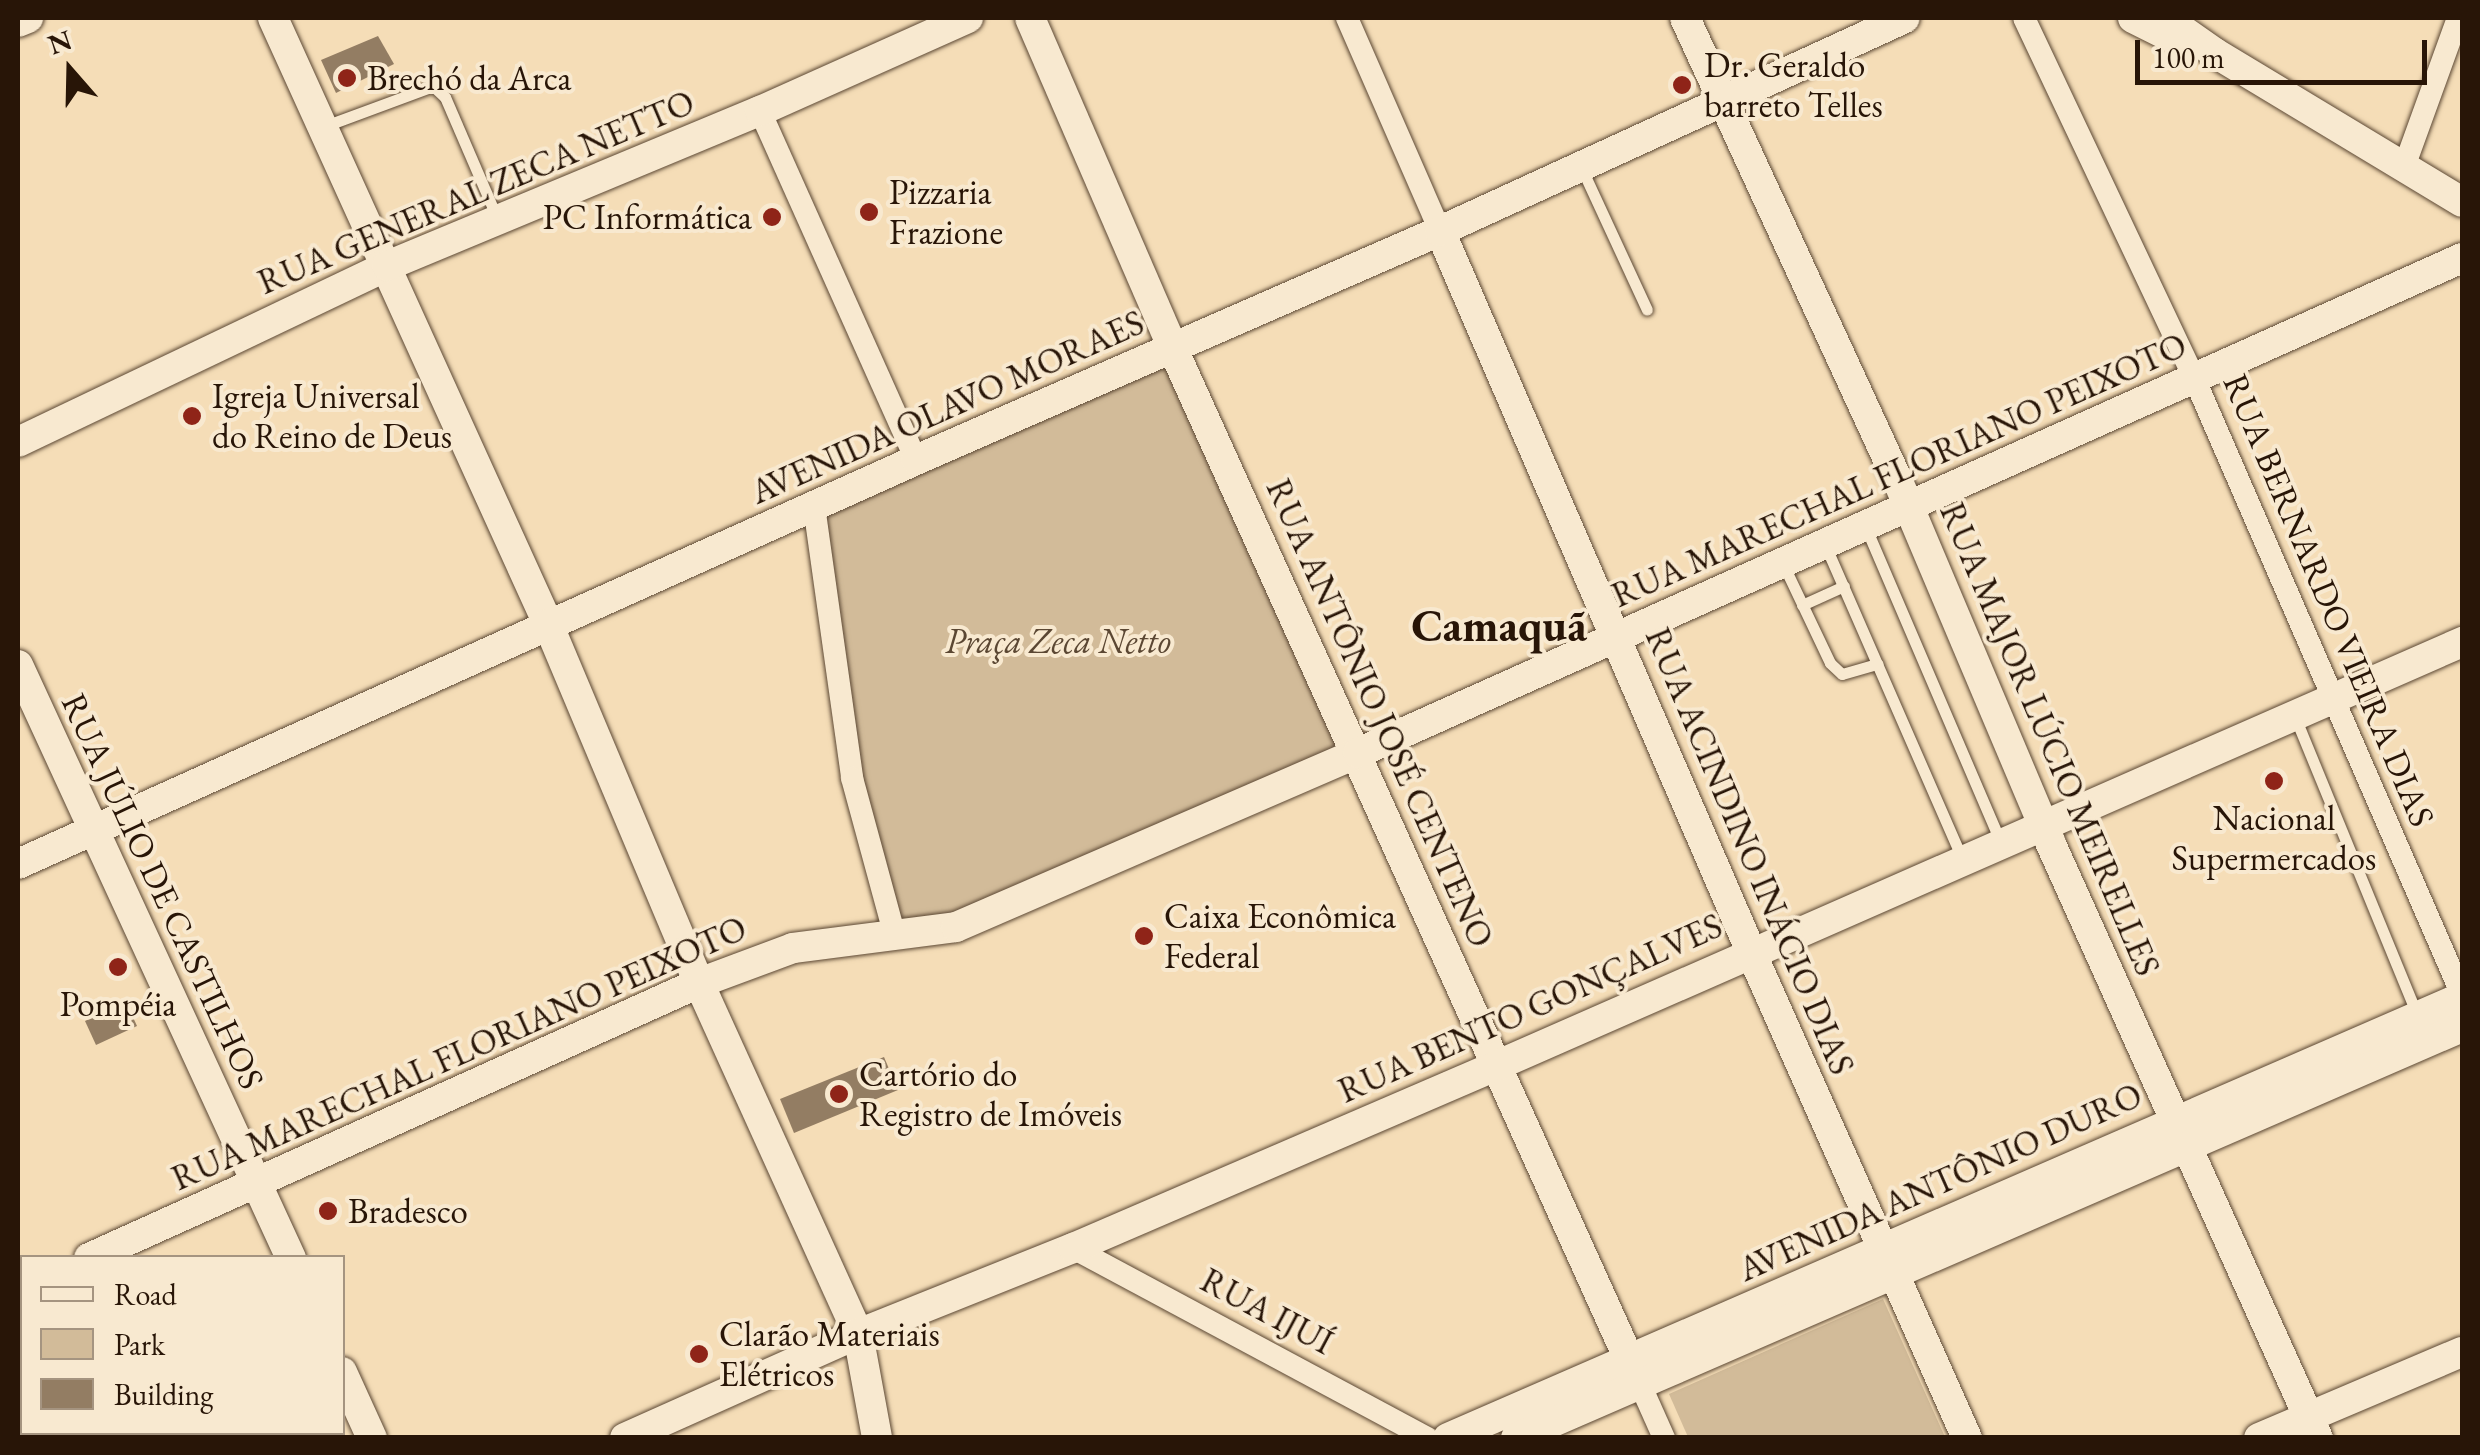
<!DOCTYPE html>
<meta charset="utf-8">
<style>
body{margin:0}
#map{position:relative;width:2480px;height:1455px;overflow:hidden;background:#f5ddb7;font-family:"EB Garamond",serif}
div>[style]{position:absolute}
[style*='--x']{left:calc(var(--x)*1px);top:calc(var(--y)*1px);width:calc(var(--w)*1px);rotate:calc(var(--a)*1deg)}
.green>*{inset:0;background:#d2bb99}
.building>*{inset:0;background:#937d63}
.roads{filter:drop-shadow(0 0 2px #5b4733) drop-shadow(0 0 2px #5b4733)}
.lane>*{height:11px;margin:-5.5px;padding:0 5.5px;transform-origin:5.5px;border-radius:5.5px;background:#f8e9d0}
.street>*{height:22px;margin:-11px;padding:0 11px;transform-origin:11px;border-radius:11px;background:#f8e9d0}
.secondary>*{height:30px;margin:-15px;padding:0 15px;transform-origin:15px;border-radius:15px;background:#f8e9d0}
.dots>*{width:28px;height:28px;translate:-50% -50%;box-sizing:border-box;border:5px solid #f8e9d0;border-radius:50%}
span{translate:-50% -50%;white-space:nowrap;text-align:center;line-height:1.15;-webkit-text-stroke:8px #f8e9d0;paint-order:stroke}
.poi-label{font-size:35px;color:#281507}
.left{translate:0 -50%;text-align:left}
.right{translate:-100% -50%;text-align:right}
.street-label{font-size:35px;color:#281507}
.park-label{font-size:35px;color:#5b4733;font-style:italic}
.district-label{font-size:45px;color:#281507;font-weight:700}
.frame{position:absolute;inset:0;border:20px solid #281507;pointer-events:none}
.legend{position:absolute;left:20px;top:1255px;width:325px;height:180px;box-sizing:border-box;background:#f8e9d0;border:2px solid #a59480;margin:0;padding:12px 18px;list-style:none;font-size:30px;color:#281507}
.legend li{display:flex;align-items:center;gap:20px;height:50px}
.legend b{width:50px;border:2px solid #a59480}
.north{position:absolute;left:20px;top:20px;width:100px;height:100px;-webkit-text-stroke:8px #f8e9d0;paint-order:stroke;rotate:340deg;font-size:28px;font-weight:700;line-height:40px;text-align:center;color:#281507}
.north::after{content:'';display:block;margin:auto;width:35px;height:45px;background:#281507;clip-path:polygon(50% 0,100% 100%,50% 72%,0 100%)}
.scale{position:absolute;left:2135px;top:40px;width:292px;height:45px;box-sizing:border-box;border:5px solid #281507;border-top:0;padding-left:12px;font-size:30px;line-height:35px;white-space:nowrap;color:#281507;-webkit-text-stroke:8px #f8e9d0;paint-order:stroke}
</style>
<div id="map">
<div class="green">
<i style="clip-path:polygon(1170px 354px,1349px 748px,951px 920px,900px 927px,859px 773px,815px 519px)"></i>
<i style="clip-path:polygon(1883px 1299px,1945px 1437px,1688px 1437px,1669px 1394px)"></i>
</div>
<div class="building">
<i style="clip-path:polygon(378px 36px,394px 64px,336px 93px,321px 60px)"></i>
<i style="clip-path:polygon(126px 1002px,137px 1026px,96px 1045px,85px 1021px)"></i>
<i style="clip-path:polygon(884px 1057px,898px 1090px,794px 1133px,780px 1099px)"></i>
</div>
<div class="roads">
<div class="lane">
<i style="--x:325;--y:126;--w:115;--a:-20.3"></i>
<i style="--x:433;--y:86;--w:16;--a:43"></i>
<i style="--x:445;--y:97;--w:134;--a:66.7"></i>
<i style="--x:1581;--y:167;--w:157;--a:65.2"></i>
<i style="--x:1866;--y:528;--w:340;--a:66.8"></i>
<i style="--x:1826;--y:547;--w:339;--a:66.4"></i>
<i style="--x:1784;--y:566;--w:107;--a:64.6"></i>
<i style="--x:1830;--y:663;--w:16;--a:43"></i>
<i style="--x:1842;--y:674;--w:37;--a:-16"></i>
<i style="--x:1802;--y:605;--w:46;--a:-24.3"></i>
<i style="--x:2295;--y:717;--w:321;--a:67.7"></i>
</div>
<div class="street">
<i style="--x:1347;--y:18;--w:232;--a:66.4"></i>
<i style="--x:2024;--y:18;--w:400;--a:64.7"></i>
<i style="--x:2195;--y:380;--w:670;--a:66.53"></i>
<i style="--x:760;--y:111;--w:382;--a:65.9"></i>
<i style="--x:2404;--y:167;--w:158;--a:-70.1"></i>
<i style="--x:814;--y:506;--w:275;--a:82"></i>
<i style="--x:852;--y:778;--w:161;--a:74.8"></i>
<i style="--x:1073;--y:1248;--w:402;--a:28.2"></i>
<i style="--x:1640;--y:1384;--w:59;--a:66"></i>
</div>
<div class="secondary">
<i style="--x:273;--y:18;--w:665;--a:65.59"></i>
<i style="--x:548;--y:624;--w:389;--a:67.2"></i>
<i style="--x:699;--y:983;--w:385;--a:65.6"></i>
<i style="--x:858;--y:1334;--w:106;--a:79.6"></i>
<i style="--x:1030;--y:18;--w:361;--a:66.6"></i>
<i style="--x:1173;--y:349;--w:1135;--a:65.71"></i>
<i style="--x:1685;--y:18;--w:507;--a:65.3"></i>
<i style="--x:1897;--y:479;--w:394;--a:67.1"></i>
<i style="--x:2050;--y:842;--w:653;--a:65.79"></i>
<i style="--x:2133;--y:18;--w:51;--a:26.6"></i>
<i style="--x:2165;--y:18;--w:61;--a:35"></i>
<i style="--x:2215;--y:53;--w:288;--a:31.1"></i>
<i style="--x:18;--y:22;--w:11;--a:-22"></i>
<i style="--x:1440;--y:231;--w:803;--a:66.66"></i>
<i style="--x:1758;--y:968;--w:514;--a:66.03"></i>
<i style="--x:18;--y:442;--w:409;--a:-25.5"></i>
<i style="--x:387;--y:266;--w:404;--a:-22.6"></i>
<i style="--x:760;--y:111;--w:228;--a:-24.1"></i>
<i style="--x:18;--y:665;--w:653;--a:65.28"></i>
<i style="--x:18;--y:864;--w:985;--a:-24.22"></i>
<i style="--x:916;--y:460;--w:572;--a:-23.61"></i>
<i style="--x:1440;--y:231;--w:511;--a:-24.61"></i>
<i style="--x:89;--y:1258;--w:669;--a:-24.27"></i>
<i style="--x:699;--y:983;--w:100;--a:-20.4"></i>
<i style="--x:793;--y:948;--w:164;--a:-7.3"></i>
<i style="--x:956;--y:927;--w:438;--a:-23.4"></i>
<i style="--x:1358;--y:753;--w:1210;--a:-24.15"></i>
<i style="--x:18;--y:1288;--w:4;--a:-27"></i>
<i style="--x:342;--y:1372;--w:72;--a:65.6"></i>
<i style="--x:625;--y:1438;--w:255;--a:-24.1"></i>
<i style="--x:858;--y:1334;--w:232;--a:-21.8"></i>
<i style="--x:1073;--y:1248;--w:463;--a:-23.3"></i>
<i style="--x:1498;--y:1065;--w:1053;--a:-23.69"></i>
<i style="--x:1448;--y:1438;--w:1106;--a:-23.5"></i>
<i style="--x:1516;--y:1438;--w:1031;--a:-23.48"></i>
<i style="--x:2259;--y:1438;--w:220;--a:-23"></i>
</div>
</div>
<div class="dots">
<i style="left:347px;top:78px;background:#8f2418"></i>
<i style="left:1682px;top:85px;background:#8f2418"></i>
<i style="left:869px;top:212px;background:#8f2418"></i>
<i style="left:772px;top:217px;background:#8f2418"></i>
<i style="left:192px;top:416px;background:#8f2418"></i>
<i style="left:2274px;top:781px;background:#8f2418"></i>
<i style="left:1144px;top:936px;background:#8f2418"></i>
<i style="left:118px;top:967px;background:#8f2418"></i>
<i style="left:839px;top:1094px;background:#8f2418"></i>
<i style="left:328px;top:1211px;background:#8f2418"></i>
<i style="left:699px;top:1354px;background:#8f2418"></i>
</div>
<div class="poi-label">
<span class="left" style="left:1704px;top:85px">Dr. Geraldo<br>barreto Telles</span>
<span class="left" style="left:367px;top:78px">Brechó da Arca</span>
<span class="left" style="left:889px;top:212px">Pizzaria<br>Frazione</span>
<span class="right" style="left:752px;top:217px">PC Informática</span>
<span class="left" style="left:212px;top:416px">Igreja Universal<br>do Reino de Deus</span>
<span style="left:2274px;top:838px">Nacional<br>Supermercados</span>
<span class="left" style="left:1164px;top:936px">Caixa Econômica<br>Federal</span>
<span style="left:118px;top:1004px">Pompéia</span>
<span class="left" style="left:859px;top:1094px">Cartório do<br>Registro de Imóveis</span>
<span class="left" style="left:348px;top:1211px">Bradesco</span>
<span class="left" style="left:719px;top:1354px">Clarão Materiais<br>Elétricos</span>
</div>
<div class="street-label">
<span style="left:476px;top:192px;rotate:-23deg">RUA GENERAL ZECA NETTO</span>
<span style="left:947px;top:407px;rotate:-24deg">AVENIDA OLAVO MORAES</span>
<span style="left:1899px;top:470px;rotate:-24deg">RUA MARECHAL FLORIANO PEIXOTO</span>
<span style="left:2329px;top:600px;rotate:67deg">RUA BERNARDO VIEIRA DIAS</span>
<span style="left:1380px;top:713px;rotate:66deg">RUA ANTÔNIO JOSÉ CENTENO</span>
<span style="left:2050px;top:739px;rotate:67deg">RUA MAJOR LÚCIO MEIRELLES</span>
<span style="left:1750px;top:851px;rotate:67deg">RUA ACINDINO INÁCIO DIAS</span>
<span style="left:163px;top:891px;rotate:65deg">RUA JÚLIO DE CASTILHOS</span>
<span style="left:1530px;top:1008px;rotate:-24deg">RUA BENTO GONÇALVES</span>
<span style="left:459px;top:1053px;rotate:-24deg">RUA MARECHAL FLORIANO PEIXOTO</span>
<span style="left:1940px;top:1182px;rotate:-24deg">AVENIDA ANTÔNIO DURO</span>
<span style="left:1267px;top:1311px;rotate:28deg">RUA IJUÍ</span>
</div>
<div class="park-label">
<span style="left:1058px;top:641px">Praça Zeca Netto</span>
</div>
<div class="district-label">
<span style="left:1499px;top:626px">Camaquã</span>
</div>
<div class="frame"></div>
<ul class="legend">
<li><b style="height:12px;background:#f8e9d0"></b>Road</li>
<li><b style="height:28px;background:#d2bb99"></b>Park</li>
<li><b style="height:28px;background:#937d63"></b>Building</li>
</ul>
<div class="north">N</div>
<div class="scale">100 m</div>
</div>
